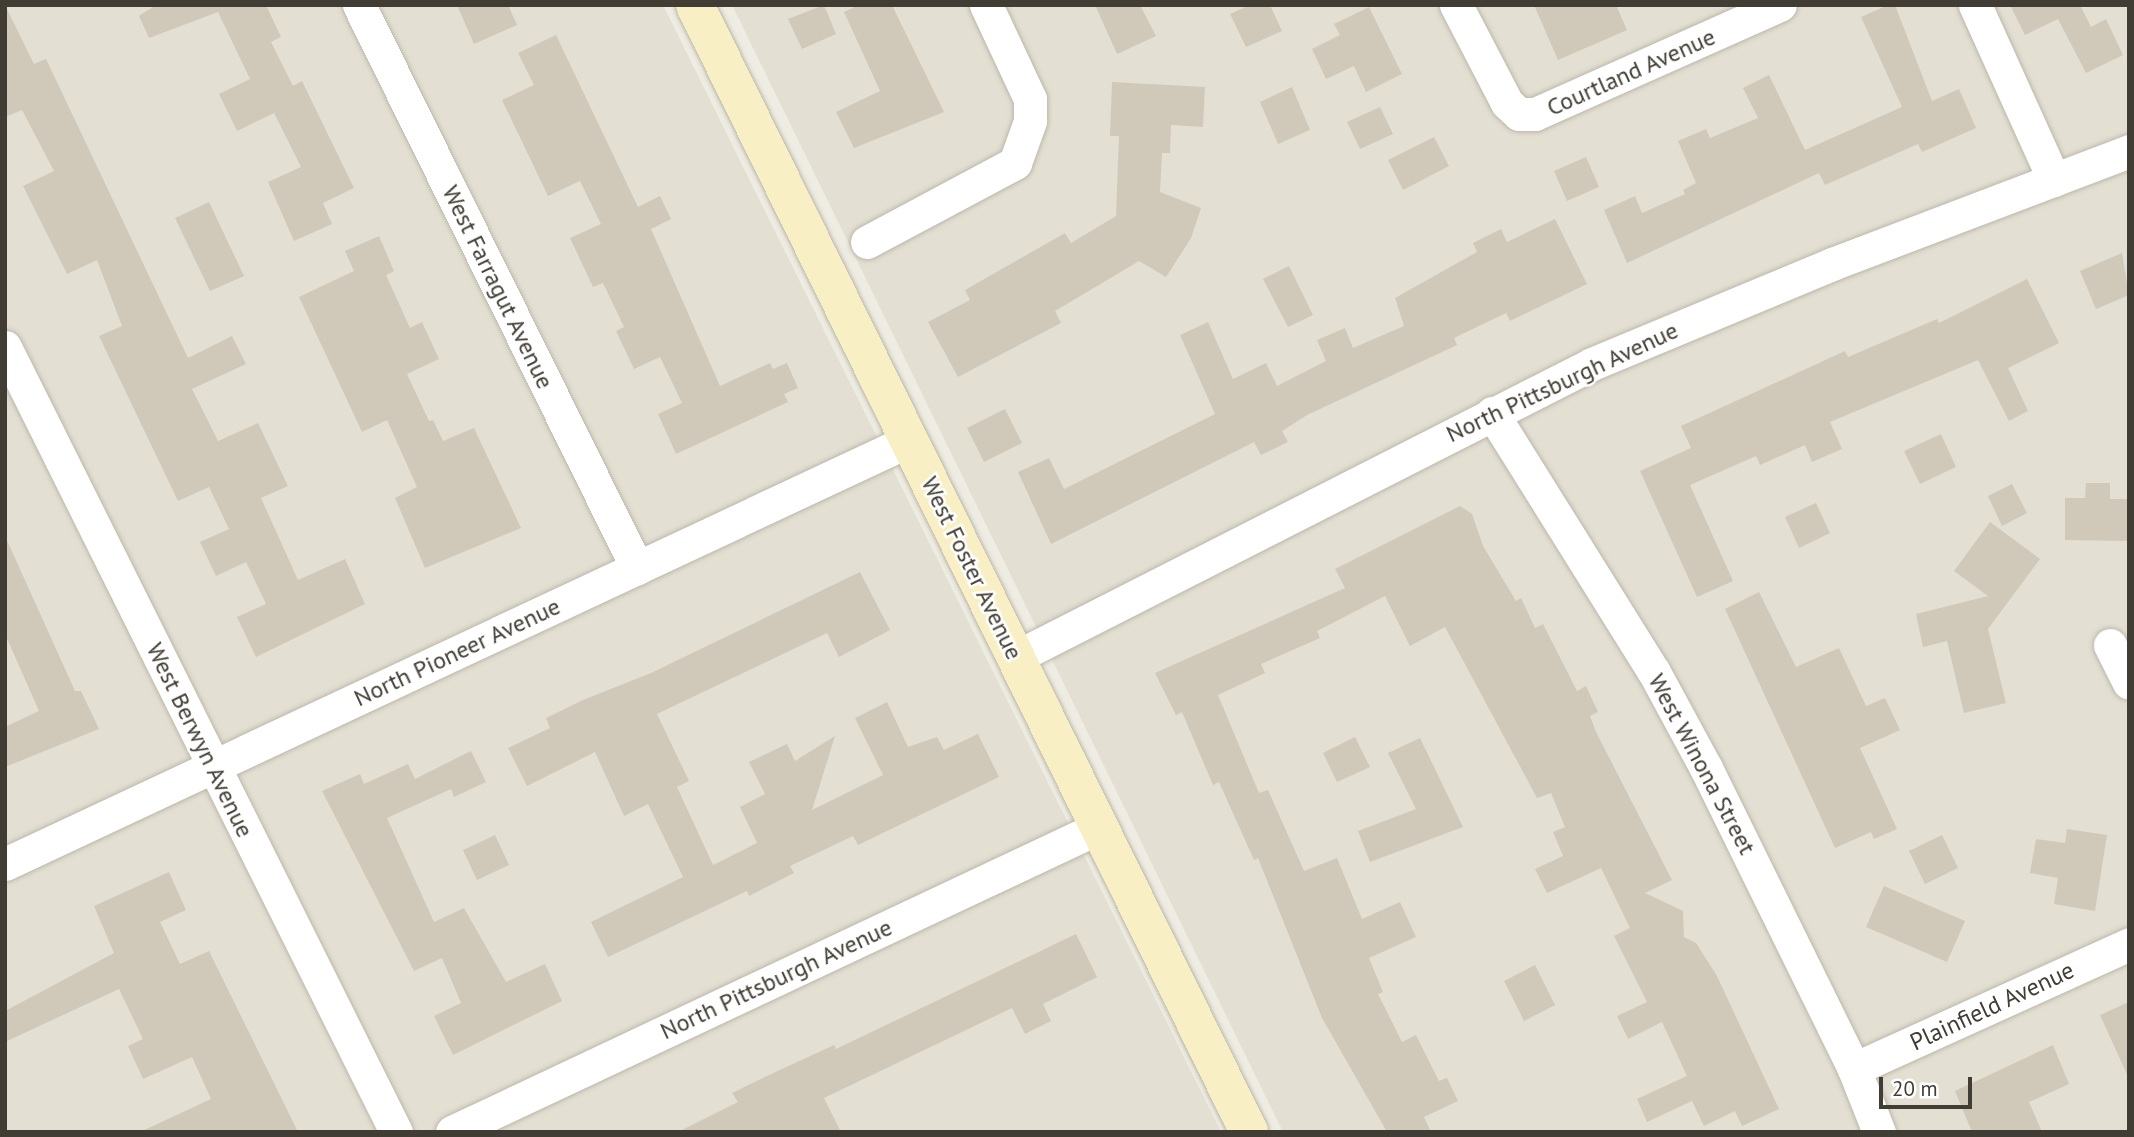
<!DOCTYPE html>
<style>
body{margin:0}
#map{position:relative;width:2134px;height:1137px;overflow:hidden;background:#efede3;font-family:"PT Sans",sans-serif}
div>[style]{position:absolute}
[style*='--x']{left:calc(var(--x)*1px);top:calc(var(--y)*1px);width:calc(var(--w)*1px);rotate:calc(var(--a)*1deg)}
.residential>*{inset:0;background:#e3dfd2}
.building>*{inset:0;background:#d0c9ba}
.roads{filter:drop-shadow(0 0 2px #bdb7aa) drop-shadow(0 0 2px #bdb7aa)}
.street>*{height:33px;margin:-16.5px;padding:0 16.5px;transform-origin:16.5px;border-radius:16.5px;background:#fff}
.secondary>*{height:38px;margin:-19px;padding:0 19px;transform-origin:19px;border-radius:19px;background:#f8efc5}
span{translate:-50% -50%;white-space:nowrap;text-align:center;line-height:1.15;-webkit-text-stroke:5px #fff;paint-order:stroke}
.street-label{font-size:24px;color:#413d34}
.frame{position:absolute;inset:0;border:7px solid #413d34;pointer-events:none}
.scale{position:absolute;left:1879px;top:1077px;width:93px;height:32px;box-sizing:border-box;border:4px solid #413d34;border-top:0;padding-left:9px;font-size:21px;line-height:24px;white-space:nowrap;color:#413d34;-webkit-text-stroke:5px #fff;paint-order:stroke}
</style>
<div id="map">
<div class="residential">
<i style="clip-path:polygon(5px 5px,663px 5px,1221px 1132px,5px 1132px)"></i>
<i style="clip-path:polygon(732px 5px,2129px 5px,2129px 1132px,1283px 1132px)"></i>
</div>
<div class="building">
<i style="clip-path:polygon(5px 5px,34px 64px,46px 59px,188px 358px,232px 336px,246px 364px,192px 389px,218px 441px,258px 423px,288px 486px,261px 498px,298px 580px,345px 559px,365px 604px,256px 657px,237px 617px,266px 604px,246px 562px,216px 576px,200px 542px,229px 529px,209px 487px,178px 501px,99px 336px,122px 326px,97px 260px,67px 274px,23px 186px,54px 171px,22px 110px,5px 117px)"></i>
<i style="clip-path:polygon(156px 5px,266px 5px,281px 37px,271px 42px,293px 86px,302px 81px,354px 188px,323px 203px,332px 224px,294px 241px,268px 182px,301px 167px,274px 113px,237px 131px,219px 94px,250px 79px,218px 12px,149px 38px,139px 16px)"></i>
<i style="clip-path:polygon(457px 5px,508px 5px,517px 25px,474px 44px)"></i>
<i style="clip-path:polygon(824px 5px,836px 34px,802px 49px,788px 19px)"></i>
<i style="clip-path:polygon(859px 5px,892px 5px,944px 112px,854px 148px,836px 112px,880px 91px,844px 12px)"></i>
<i style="clip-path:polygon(1095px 5px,1140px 5px,1156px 36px,1117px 54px)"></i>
<i style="clip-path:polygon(1250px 5px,1270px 5px,1282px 31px,1246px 47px,1230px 14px)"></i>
<i style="clip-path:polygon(1534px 5px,1616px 5px,1627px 30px,1558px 60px)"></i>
<i style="clip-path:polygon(1888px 5px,1895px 5px,1932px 101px,1959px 89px,1976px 128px,1922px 152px,1918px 144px,1825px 185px,1819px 173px,1627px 263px,1604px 210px,1635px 196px,1642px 213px,1685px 194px,1683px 190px,1696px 183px,1678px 141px,1706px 129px,1710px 138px,1758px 118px,1743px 88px,1769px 75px,1805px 150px,1902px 107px,1861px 17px)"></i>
<i style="clip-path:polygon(2010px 5px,2086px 5px,2081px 7px,2091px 27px,2106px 19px,2123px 55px,2086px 73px,2058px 19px,2025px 35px)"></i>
<i style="clip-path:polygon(1369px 7px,1402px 74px,1366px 92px,1354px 66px,1326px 79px,1312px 49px,1340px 35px,1334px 24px)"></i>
<i style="clip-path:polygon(556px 35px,638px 207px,660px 196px,671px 219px,651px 229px,720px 386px,770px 363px,773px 369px,787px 363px,798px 388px,784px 394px,788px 402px,676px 454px,658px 414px,682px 403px,660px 357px,634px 369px,616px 331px,624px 327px,603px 283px,593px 287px,570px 238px,601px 224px,580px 181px,548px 196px,502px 100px,534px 85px,518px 53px)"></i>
<i style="clip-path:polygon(1112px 82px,1205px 87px,1203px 127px,1171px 125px,1170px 153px,1162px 153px,1160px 192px,1201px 208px,1191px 238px,1166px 277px,1139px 261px,1055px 311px,1061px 323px,958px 377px,928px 322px,970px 300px,965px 290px,1065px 233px,1071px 243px,1116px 216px,1119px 136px,1110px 136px)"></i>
<i style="clip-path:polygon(1292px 87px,1310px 130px,1278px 144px,1260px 102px)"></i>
<i style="clip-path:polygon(1380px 107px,1393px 134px,1360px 149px,1347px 122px)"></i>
<i style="clip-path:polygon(1434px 137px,1449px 166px,1403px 190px,1388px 160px)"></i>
<i style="clip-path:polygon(1586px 157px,1599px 187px,1567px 201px,1554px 171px)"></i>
<i style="clip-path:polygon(209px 202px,244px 276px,210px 291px,175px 218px)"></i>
<i style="clip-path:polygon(1555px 219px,1587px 284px,1510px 321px,1506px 313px,1454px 338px,1457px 345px,1307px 415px,1282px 431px,1288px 442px,1261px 455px,1254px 442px,1051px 544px,1018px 472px,1049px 458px,1064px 489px,1215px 414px,1180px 335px,1208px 322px,1233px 379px,1266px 363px,1277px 386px,1326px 361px,1317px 340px,1345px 328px,1353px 348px,1404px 326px,1395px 298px,1477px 252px,1473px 243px,1501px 229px,1507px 242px)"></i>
<i style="clip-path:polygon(379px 236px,394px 271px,386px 275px,410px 328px,422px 322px,439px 359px,407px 374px,429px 421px,433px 420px,443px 441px,474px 428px,521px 528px,425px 568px,395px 498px,417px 487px,387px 420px,362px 432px,299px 297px,354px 271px,345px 251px)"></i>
<i style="clip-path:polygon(2122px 253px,2129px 295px,2096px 309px,2080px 271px)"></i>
<i style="clip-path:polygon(1289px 266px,1313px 315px,1288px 327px,1263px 279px)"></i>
<i style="clip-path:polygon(2027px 279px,2059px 343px,2008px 368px,2028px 411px,2009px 421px,1978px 360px,1830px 422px,1842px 449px,1812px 462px,1805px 445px,1760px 465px,1756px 456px,1690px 485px,1733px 581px,1697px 597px,1640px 471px,1691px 448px,1681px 426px,1845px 351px,1848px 357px,1937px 319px,1939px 323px)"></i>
<i style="clip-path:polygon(1005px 409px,1022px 443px,984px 462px,967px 428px)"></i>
<i style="clip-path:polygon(1941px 434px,1956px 467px,1920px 484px,1904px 451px)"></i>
<i style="clip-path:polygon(2086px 483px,2110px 483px,2110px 499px,2129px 499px,2129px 541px,2065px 540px,2065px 498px,2085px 498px)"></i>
<i style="clip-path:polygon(2012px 484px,2027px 513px,2002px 526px,1988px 496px)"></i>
<i style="clip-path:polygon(1816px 503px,1830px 533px,1799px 548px,1785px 517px)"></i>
<i style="clip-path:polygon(1460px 506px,1472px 514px,1483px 546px,1516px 601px,1521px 598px,1535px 628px,1543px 624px,1577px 691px,1586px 686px,1598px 712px,1590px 716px,1596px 732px,1672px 880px,1645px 893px,1683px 911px,1684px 937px,1696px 943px,1717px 976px,1779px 1109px,1742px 1126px,1735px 1111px,1704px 1126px,1692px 1101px,1647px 1122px,1637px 1099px,1687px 1076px,1662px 1022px,1628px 1039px,1617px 1016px,1647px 1002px,1614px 936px,1630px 928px,1601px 868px,1547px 893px,1535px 869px,1563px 856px,1553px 832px,1565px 827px,1551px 793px,1537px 798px,1445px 627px,1410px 646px,1385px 596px,1317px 631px,1320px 638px,1261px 664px,1265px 673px,1218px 695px,1259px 793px,1268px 790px,1304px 871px,1337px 858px,1362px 919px,1400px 902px,1416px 937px,1369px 958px,1383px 992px,1378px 994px,1402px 1042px,1416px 1035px,1439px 1081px,1447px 1078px,1458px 1101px,1424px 1117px,1431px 1132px,1387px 1132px,1322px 1018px,1258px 858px,1254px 860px,1219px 782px,1213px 785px,1182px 712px,1176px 715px,1155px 673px,1345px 588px,1335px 569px)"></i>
<i style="clip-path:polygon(1990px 522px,2040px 559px,1988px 629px,2006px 703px,1964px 713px,1947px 641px,1923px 647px,1916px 614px,1988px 596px,1954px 571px)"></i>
<i style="clip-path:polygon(5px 536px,75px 691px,81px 691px,99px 729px,5px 767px,5px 727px,39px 711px,5px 634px)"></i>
<i style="clip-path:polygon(860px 572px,890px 630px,839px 657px,827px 633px,657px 714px,689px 781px,677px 787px,713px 865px,757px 843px,740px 807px,765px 794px,749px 762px,787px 744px,795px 761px,835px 736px,812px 810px,883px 775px,855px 718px,887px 702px,908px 747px,937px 737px,944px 750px,978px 734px,999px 777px,858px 845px,853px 836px,790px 866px,794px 873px,749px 896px,747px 891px,608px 957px,591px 922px,683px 877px,648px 804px,624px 816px,595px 752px,527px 786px,508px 748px,550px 728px,546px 718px,583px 700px,651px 673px)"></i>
<i style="clip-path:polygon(1759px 592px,1796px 667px,1839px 648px,1866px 706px,1885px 698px,1900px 730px,1860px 748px,1897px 829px,1874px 839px,1871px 832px,1835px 848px,1725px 609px)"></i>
<i style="clip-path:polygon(1355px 737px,1370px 767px,1337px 782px,1323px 753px)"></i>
<i style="clip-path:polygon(1420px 738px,1463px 827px,1370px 862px,1358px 831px,1416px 809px,1388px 753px)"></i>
<i style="clip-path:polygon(471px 751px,486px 782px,454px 797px,451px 789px,387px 818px,434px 922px,464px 908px,506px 982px,545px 964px,562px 1001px,453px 1055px,434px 1016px,461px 1003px,442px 958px,414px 971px,322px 791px,360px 774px,364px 784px,408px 764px,415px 779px)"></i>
<i style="clip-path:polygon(2067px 829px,2107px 835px,2095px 911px,2054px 904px,2058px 878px,2030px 873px,2036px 839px,2065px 843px)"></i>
<i style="clip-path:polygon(495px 835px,509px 865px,477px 880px,463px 850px)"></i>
<i style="clip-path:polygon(1942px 835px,1958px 868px,1925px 884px,1909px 851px)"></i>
<i style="clip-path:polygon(169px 872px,186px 910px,160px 922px,180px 964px,209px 951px,298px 1132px,140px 1132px,211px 1099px,192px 1057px,143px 1079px,128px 1046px,143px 1039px,119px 989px,5px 1042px,5px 1011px,114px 953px,94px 906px)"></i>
<i style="clip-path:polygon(1884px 886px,1965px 921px,1947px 962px,1866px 927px)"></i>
<i style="clip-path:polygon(1076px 934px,1097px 977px,1043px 1004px,1051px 1021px,1025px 1034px,1012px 1008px,824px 1098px,841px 1132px,678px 1132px,738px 1102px,732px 1093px,769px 1075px,834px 1045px,836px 1049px)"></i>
<i style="clip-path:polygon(1535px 965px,1555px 1005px,1524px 1021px,1504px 981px)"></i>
<i style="clip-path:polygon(2129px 1002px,2129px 1079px,2100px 1015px)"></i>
<i style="clip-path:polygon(2053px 1045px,2069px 1084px,2029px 1102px,2042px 1132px,1972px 1132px,1955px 1091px)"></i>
</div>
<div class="roads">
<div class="street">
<i style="--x:359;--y:5;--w:628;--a:63.72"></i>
<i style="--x:1456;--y:5;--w:110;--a:62.5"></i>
<i style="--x:1507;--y:103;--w:16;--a:43"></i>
<i style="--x:1519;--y:114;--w:16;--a:0"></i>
<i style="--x:1535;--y:114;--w:268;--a:-24"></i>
<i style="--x:1975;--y:5;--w:192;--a:65.7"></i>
<i style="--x:867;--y:242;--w:168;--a:-28.1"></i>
<i style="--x:1015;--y:163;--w:45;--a:-70.3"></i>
<i style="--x:1030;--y:121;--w:22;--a:-90"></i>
<i style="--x:1030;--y:99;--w:104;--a:-115.1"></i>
<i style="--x:5;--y:347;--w:877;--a:63.52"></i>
<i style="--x:1492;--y:413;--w:305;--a:58"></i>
<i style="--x:1654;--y:672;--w:109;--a:61.6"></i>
<i style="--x:1706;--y:768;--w:335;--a:63.8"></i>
<i style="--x:1854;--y:1069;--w:68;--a:68.4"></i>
<i style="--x:2110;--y:645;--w:42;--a:63.4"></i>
<i style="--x:1016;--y:657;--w:646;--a:-26.96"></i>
<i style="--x:1592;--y:364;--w:260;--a:-22.6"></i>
<i style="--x:1832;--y:264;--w:318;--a:-20.8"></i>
<i style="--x:5;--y:864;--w:999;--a:-25.1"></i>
<i style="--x:1854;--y:1069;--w:302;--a:-24.4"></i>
<i style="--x:452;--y:1132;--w:716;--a:-25.21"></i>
</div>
<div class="secondary">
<i style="--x:695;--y:5;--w:1256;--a:63.82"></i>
</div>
</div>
<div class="street-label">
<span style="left:1631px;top:72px;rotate:-24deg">Courtland Avenue</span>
<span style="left:498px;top:287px;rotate:64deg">West Farragut Avenue</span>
<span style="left:1562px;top:382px;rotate:-25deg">North Pittsburgh Avenue</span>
<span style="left:972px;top:568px;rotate:64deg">West Foster Avenue</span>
<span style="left:457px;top:652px;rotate:-25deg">North Pioneer Avenue</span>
<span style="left:200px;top:740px;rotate:64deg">West Berwyn Avenue</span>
<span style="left:1702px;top:764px;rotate:62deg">West Winona Street</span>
<span style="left:776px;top:979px;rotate:-25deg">North Pittsburgh Avenue</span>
<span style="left:1992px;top:1006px;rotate:-25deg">Plainfield Avenue</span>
</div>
<div class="frame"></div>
<div class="scale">20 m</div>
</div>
